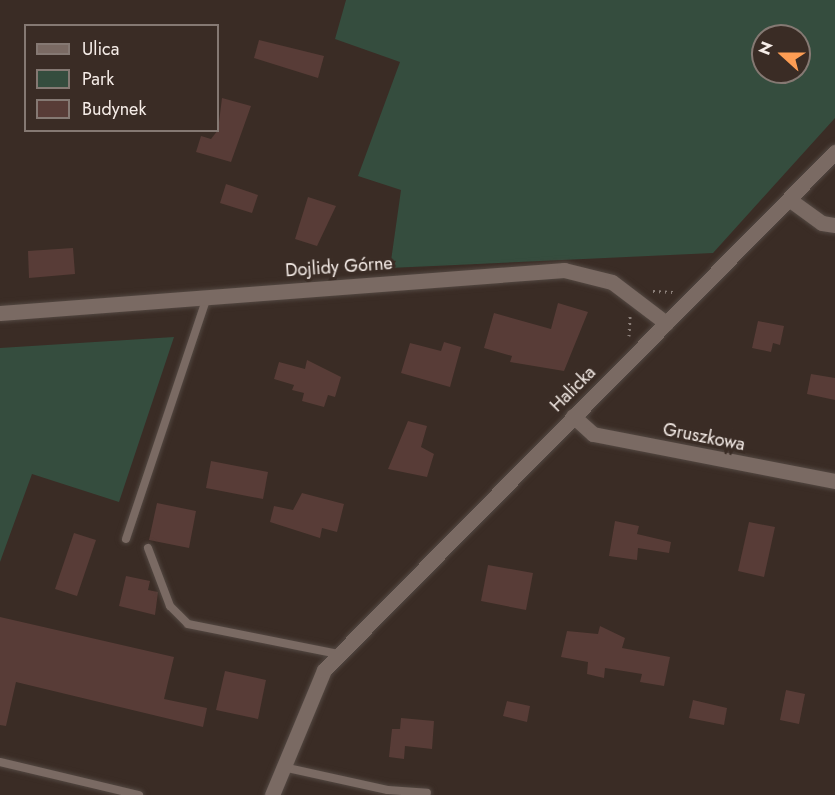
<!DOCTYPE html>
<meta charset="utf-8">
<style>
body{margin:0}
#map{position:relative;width:835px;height:795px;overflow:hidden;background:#3a2c25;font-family:Jost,sans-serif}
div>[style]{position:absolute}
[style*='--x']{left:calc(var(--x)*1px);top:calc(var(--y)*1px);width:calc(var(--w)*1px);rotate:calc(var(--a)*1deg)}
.green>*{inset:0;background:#354d3e}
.building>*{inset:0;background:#583c37}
.path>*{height:3px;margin-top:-1.5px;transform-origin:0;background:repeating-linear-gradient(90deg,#8a7e78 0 1.5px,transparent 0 6px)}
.roads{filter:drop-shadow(0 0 2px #534842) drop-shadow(0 0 2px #534842)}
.lane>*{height:8px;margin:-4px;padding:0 4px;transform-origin:4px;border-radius:4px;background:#7a6a63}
.street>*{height:15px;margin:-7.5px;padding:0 7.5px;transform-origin:7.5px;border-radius:7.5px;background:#7a6a63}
span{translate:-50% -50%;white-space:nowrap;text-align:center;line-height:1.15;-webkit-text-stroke:6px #3a2c25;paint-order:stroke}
.street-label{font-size:18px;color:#f6ede8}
.legend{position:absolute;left:24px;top:24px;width:195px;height:108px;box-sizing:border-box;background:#3a2c25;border:2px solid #857973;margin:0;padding:8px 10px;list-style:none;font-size:18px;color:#f6ede8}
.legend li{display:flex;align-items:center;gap:12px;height:30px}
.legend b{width:30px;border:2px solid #857973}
.north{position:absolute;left:751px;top:24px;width:60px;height:60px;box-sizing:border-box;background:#3a2c25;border:2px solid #857973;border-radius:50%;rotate:291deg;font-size:16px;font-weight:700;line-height:24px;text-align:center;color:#f6ede8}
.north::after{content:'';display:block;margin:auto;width:21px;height:27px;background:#fd9d54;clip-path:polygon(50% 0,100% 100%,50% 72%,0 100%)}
</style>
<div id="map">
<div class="green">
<i style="clip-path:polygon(evenodd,346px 0,835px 0,835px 118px,713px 253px,390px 268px,401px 190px,358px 176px,400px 62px,335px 39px,346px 0,763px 36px,799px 36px,799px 72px,763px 72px,763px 36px)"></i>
<i style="clip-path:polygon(174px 337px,119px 502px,32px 474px,0 562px,0 348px)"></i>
</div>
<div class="building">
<i style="clip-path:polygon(259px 40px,324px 56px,318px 78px,254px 58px)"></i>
<i style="clip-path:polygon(222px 98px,251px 106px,231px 162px,196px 152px,201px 136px,211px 139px,218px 130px)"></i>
<i style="clip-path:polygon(226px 184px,258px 195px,252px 213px,220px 203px)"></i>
<i style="clip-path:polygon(308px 197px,336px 206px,317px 246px,295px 239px)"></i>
<i style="clip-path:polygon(73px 248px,75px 274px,29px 278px,28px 251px)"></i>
<i style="clip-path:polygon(558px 303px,588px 312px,564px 371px,510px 362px,512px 356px,484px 348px,494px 313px,551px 329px)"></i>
<i style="clip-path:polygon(758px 321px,784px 326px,780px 345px,773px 343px,771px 352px,752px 348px)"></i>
<i style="clip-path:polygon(444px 342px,461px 347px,450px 387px,401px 373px,410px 343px,441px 351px)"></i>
<i style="clip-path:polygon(307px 360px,341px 377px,335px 397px,328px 395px,324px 407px,302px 401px,304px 393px,292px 390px,294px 385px,274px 379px,279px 362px,305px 369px)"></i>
<i style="clip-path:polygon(811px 374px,835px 378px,835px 400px,807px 394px)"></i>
<i style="clip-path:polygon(408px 421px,427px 426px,421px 447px,434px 454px,427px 477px,388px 469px)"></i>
<i style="clip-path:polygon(211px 461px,268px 472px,263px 499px,206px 488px)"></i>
<i style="clip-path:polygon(302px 493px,344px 504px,337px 532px,322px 528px,320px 538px,270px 522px,274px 506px,293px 510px)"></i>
<i style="clip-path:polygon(157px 503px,196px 511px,189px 548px,149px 540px)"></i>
<i style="clip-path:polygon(615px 521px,639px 526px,637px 534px,671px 542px,669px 553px,638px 548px,637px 560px,609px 556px)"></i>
<i style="clip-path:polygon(749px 522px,775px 527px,764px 577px,738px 571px)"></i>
<i style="clip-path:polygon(74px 533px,96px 540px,77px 596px,55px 589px)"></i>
<i style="clip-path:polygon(488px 565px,533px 573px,526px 610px,481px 601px)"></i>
<i style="clip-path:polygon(126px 576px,150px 581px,148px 590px,158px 592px,155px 615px,119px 606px)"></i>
<i style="clip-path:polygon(0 617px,174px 657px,164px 699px,207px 708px,203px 727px,16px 682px,6px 726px,0 725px)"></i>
<i style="clip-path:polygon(600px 626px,625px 638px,622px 648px,670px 657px,664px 686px,640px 682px,642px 674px,605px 668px,604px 678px,587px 674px,588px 662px,561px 657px,567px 631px,598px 634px)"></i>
<i style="clip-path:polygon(225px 671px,266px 680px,258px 719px,216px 710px)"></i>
<i style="clip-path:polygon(786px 690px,805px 694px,799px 724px,780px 720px)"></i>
<i style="clip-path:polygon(693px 700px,727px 708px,724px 725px,689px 718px)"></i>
<i style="clip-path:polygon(507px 701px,530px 706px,527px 722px,503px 716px)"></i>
<i style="clip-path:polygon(401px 718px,434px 721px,432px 749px,405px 746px,404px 759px,389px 757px,392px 729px,400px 729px)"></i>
</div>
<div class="path">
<i style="--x:653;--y:291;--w:20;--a:3"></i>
<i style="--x:629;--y:336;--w:20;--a:-87"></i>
</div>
<div class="roads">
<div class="lane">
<i style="--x:126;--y:539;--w:255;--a:-71.5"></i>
<i style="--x:148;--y:548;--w:62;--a:69.2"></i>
<i style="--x:170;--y:606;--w:25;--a:45"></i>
<i style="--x:188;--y:624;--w:153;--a:11.3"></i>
<i style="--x:0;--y:762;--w:143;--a:13.4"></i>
<i style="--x:283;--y:767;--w:107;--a:12.4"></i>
<i style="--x:388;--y:790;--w:39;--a:4"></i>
</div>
<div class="street">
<i style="--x:790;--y:200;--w:39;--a:36"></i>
<i style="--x:822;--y:223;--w:13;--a:9"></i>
<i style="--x:0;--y:313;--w:566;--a:-4.36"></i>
<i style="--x:564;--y:270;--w:49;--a:14"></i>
<i style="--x:612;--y:282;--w:68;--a:37.2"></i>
<i style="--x:573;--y:416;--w:27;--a:42"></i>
<i style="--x:593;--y:434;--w:247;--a:11"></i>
<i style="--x:272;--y:795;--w:135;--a:-67.4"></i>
<i style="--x:324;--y:670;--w:728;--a:-45.39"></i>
</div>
</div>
<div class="street-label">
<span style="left:339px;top:267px;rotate:-4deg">Dojlidy Górne</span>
<span style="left:573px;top:389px;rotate:-45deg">Halicka</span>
<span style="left:704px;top:437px;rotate:11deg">Gruszkowa</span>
</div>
<ul class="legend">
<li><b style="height:8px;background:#7a6a63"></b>Ulica</li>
<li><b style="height:16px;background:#354d3e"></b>Park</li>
<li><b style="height:16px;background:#583c37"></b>Budynek</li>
</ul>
<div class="north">N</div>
</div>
